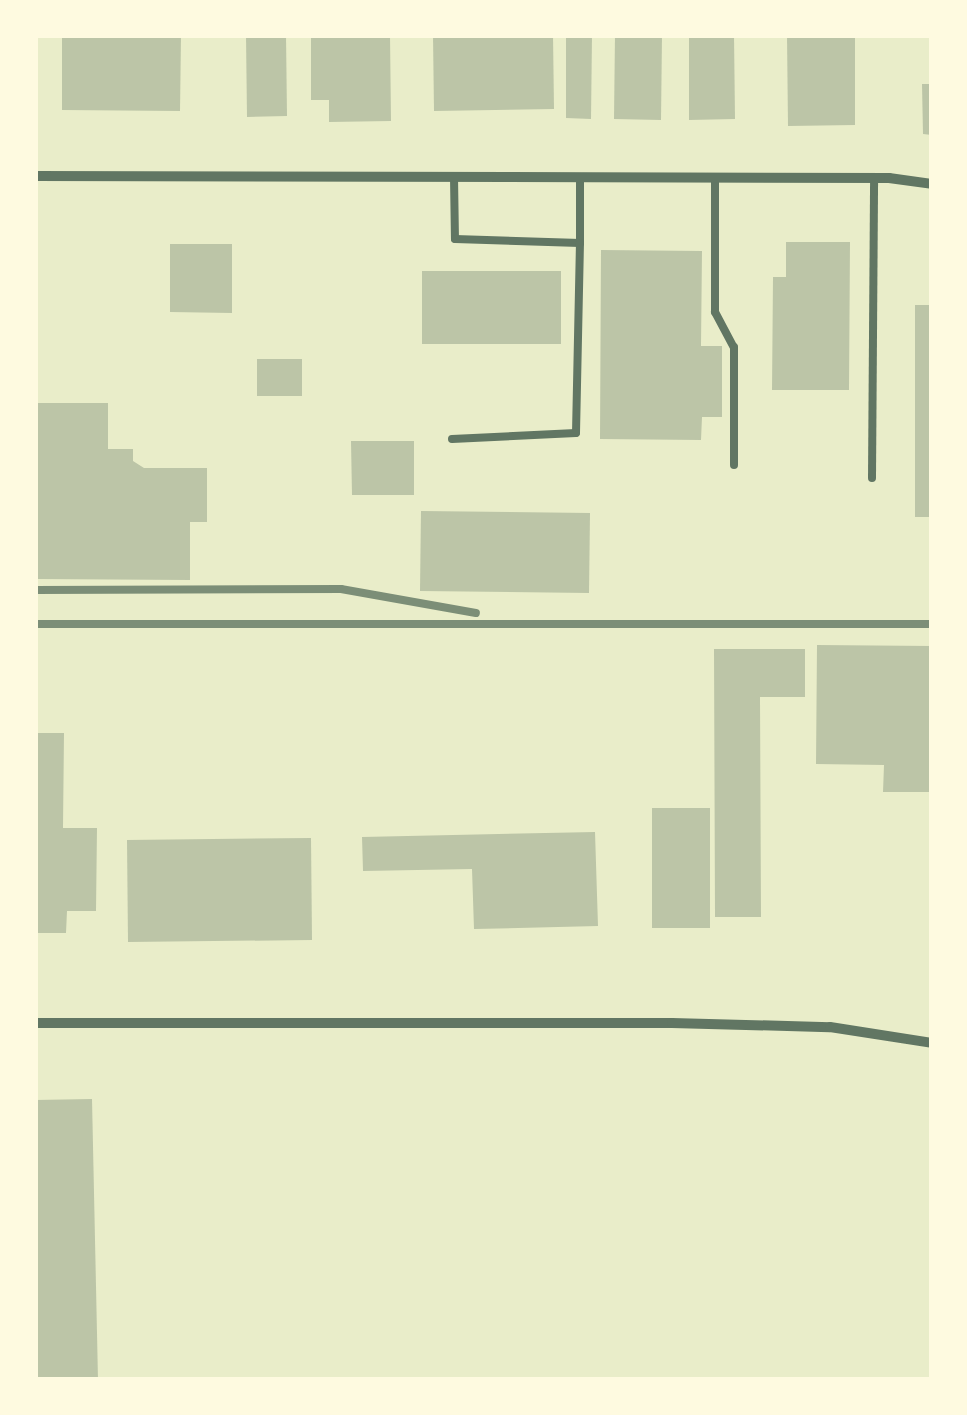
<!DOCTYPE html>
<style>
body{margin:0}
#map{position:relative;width:967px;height:1415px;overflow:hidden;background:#e9edc9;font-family:Overpass,sans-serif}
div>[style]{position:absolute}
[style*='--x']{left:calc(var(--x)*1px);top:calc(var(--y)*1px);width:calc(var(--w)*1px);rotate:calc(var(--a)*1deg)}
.building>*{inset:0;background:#bcc5a7}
.service>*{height:8px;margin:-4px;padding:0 4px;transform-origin:4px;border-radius:4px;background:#617663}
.minor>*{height:10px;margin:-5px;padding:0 5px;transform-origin:5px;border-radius:5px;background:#617663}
.rail>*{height:8px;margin:-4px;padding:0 4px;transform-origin:4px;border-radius:4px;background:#7c8e77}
span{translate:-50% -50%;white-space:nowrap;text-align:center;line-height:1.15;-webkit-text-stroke:9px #fefae0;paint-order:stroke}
.frame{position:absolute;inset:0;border:38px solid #fefae0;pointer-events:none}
</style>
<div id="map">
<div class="building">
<i style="clip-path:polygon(62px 35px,181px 35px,180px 111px,62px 110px)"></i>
<i style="clip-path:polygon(246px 35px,286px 35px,287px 116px,247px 117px)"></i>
<i style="clip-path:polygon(311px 35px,390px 35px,391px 121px,329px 122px,329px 100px,311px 100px)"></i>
<i style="clip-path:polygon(433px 35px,553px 35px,554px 109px,434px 111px)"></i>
<i style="clip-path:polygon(566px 35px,592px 35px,591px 119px,566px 118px)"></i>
<i style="clip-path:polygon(615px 35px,662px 35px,661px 120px,614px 119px)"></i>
<i style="clip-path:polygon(689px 35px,734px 35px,735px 119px,689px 120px)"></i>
<i style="clip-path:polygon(787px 35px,855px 35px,855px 125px,788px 126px)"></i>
<i style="clip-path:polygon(922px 84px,932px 84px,932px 135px,923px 134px)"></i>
<i style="clip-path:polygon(786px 242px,850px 242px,849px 390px,772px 390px,773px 277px,786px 277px)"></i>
<i style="clip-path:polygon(170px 244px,232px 244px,232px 313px,170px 312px)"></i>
<i style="clip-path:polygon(601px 250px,702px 251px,701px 346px,722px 346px,722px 417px,702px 417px,701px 440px,600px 439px)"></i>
<i style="clip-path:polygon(422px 271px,561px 271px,561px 344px,422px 344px)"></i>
<i style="clip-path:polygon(915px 305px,932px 305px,932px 517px,915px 517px)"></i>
<i style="clip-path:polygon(257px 359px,302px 359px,302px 396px,257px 396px)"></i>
<i style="clip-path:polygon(35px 403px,108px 403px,108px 449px,133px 449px,133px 461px,144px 468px,207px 468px,207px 522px,190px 522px,190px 580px,35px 579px)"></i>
<i style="clip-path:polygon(351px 441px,414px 441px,414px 495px,352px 495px)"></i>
<i style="clip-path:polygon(421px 511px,590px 513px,589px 593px,420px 591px)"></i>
<i style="clip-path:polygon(817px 645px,932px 646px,932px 792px,883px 792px,884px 765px,816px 764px)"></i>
<i style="clip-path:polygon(714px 649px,805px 649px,805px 697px,760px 697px,761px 917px,715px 917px)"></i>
<i style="clip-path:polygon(35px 733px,64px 733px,63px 828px,97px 828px,96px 911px,67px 911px,66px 933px,35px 933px)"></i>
<i style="clip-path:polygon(652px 808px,710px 808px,710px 928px,652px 928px)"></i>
<i style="clip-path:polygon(595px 832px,598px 926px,474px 929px,472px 869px,363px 871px,362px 837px)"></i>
<i style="clip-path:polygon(311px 838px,312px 940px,128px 942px,127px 840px)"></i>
<i style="clip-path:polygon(92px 1099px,98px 1380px,35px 1380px,35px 1100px)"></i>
</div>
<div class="service">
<i style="--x:454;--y:177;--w:62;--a:89.1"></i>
<i style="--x:455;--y:239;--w:125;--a:1.8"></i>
<i style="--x:580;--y:243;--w:66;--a:-90"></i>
<i style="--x:715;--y:177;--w:135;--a:90"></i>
<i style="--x:715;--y:312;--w:40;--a:62"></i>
<i style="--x:734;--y:347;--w:118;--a:90"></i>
<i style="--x:452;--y:439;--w:124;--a:-2.8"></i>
<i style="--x:576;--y:433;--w:190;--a:-88.8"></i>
<i style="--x:872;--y:478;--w:300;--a:-89.6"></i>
</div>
<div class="minor">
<i style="--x:35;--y:176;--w:854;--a:0.13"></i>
<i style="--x:889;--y:178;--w:43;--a:7.9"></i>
<i style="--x:35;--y:1023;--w:637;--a:0"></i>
<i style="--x:672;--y:1023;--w:158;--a:1.5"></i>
<i style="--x:830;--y:1027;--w:103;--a:8.9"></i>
</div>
<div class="rail">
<i style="--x:35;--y:590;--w:306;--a:-0.2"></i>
<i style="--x:341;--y:589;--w:137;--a:10.1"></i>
<i style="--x:35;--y:624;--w:897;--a:0"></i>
</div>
<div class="frame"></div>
</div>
